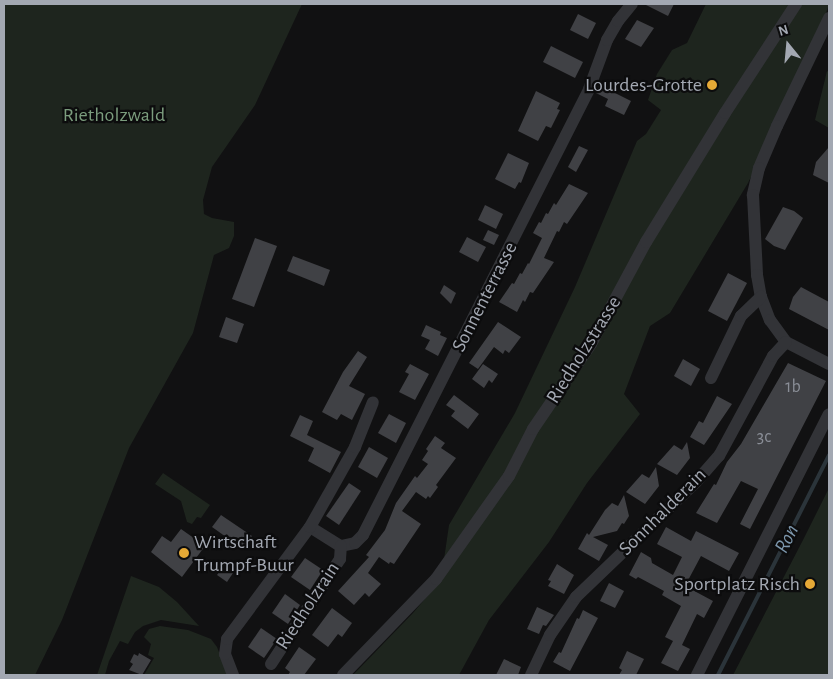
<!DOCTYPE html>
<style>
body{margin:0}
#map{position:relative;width:833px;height:679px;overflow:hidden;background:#111112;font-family:"Alegreya Sans",sans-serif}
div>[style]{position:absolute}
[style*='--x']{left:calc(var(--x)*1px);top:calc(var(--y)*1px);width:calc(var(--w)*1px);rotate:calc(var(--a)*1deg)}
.green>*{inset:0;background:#1e251e}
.stream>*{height:4px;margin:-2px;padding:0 2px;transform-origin:2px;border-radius:2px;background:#2b343a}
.building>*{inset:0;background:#404145}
.minor>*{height:12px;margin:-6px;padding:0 6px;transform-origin:6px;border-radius:6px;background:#323337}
.dots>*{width:14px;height:14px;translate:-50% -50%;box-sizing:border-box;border:2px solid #0c0c0d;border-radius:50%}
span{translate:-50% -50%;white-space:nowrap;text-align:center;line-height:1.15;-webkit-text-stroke:4.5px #0c0c0d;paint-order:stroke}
.number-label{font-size:18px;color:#8a8e97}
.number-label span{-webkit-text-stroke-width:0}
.poi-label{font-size:20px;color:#a3a8b2}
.right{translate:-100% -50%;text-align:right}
.left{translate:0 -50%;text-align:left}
.park-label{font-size:20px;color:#7b9c7d}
.street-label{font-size:20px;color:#a3a8b2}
.water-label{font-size:21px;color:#7c96ac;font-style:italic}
.frame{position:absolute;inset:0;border:5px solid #a3a8b2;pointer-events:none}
.north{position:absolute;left:763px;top:20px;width:50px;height:50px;-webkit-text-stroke:4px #0c0c0d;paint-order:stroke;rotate:343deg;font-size:14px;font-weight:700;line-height:20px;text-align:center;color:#a3a8b2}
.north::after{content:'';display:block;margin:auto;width:18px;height:22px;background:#a3a8b2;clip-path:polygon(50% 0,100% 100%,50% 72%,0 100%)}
</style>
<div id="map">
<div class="green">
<i style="clip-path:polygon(4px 4px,302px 4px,255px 105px,212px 167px,203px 200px,204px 214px,212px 218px,234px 222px,234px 236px,229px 248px,214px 255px,193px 333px,129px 448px,62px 620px,35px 675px,4px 675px)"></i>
<i style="clip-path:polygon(706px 4px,829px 4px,819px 35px,748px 183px,670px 313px,650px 326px,624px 394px,640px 414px,587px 483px,549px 542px,489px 620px,459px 675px,353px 675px,413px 613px,441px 580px,449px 525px,515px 413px,575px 287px,637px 141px,646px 134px,661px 110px,648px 100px,657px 74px,672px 50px,687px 43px)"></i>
<i style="clip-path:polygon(827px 71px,829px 72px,829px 128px,815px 120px)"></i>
<i style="clip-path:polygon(163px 473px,210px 505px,201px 518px,197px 517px,192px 524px,187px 522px,181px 501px,155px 484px)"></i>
<i style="clip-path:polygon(829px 488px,829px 675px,733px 675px,803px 540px)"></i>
<i style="clip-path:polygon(131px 576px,159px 587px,177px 602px,199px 626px,161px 620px,143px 626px,135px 632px,128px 644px,120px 641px,109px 661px,105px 675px,97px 675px)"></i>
<i style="clip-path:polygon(160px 626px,188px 630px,211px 639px,217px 647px,228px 675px,144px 675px,154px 658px,148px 655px,151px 644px,144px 637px,149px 629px)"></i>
</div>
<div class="stream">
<i style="--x:718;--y:675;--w:246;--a:-63.2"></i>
</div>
<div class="building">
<i style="clip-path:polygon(644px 4px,674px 4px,668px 16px)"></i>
<i style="clip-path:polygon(578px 14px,596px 23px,588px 39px,570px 30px)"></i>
<i style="clip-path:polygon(637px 20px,654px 28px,641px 47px,625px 39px)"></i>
<i style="clip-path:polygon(551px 46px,583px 62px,575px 78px,543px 62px)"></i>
<i style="clip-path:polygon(599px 85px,631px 101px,624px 115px,605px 106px,608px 99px,596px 93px)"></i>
<i style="clip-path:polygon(536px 91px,560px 103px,557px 109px,560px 110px,551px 128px,546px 126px,538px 141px,518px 131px)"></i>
<i style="clip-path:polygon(579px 146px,588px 150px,576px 172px,568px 167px)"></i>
<i style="clip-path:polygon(829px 147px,829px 183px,813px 175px,816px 162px)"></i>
<i style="clip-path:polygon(508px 153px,529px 163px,521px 183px,519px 182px,515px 189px,495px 179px)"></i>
<i style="clip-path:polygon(569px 184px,588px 193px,567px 224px,564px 222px,559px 232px,557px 231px,544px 258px,554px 262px,533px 293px,530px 292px,525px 302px,523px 300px,517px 312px,499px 302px,512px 283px,514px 284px,520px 273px,522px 274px,528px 263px,529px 264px,542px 238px,533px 233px,539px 222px,541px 223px,546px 213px,548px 214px,554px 203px,556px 205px)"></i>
<i style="clip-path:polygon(485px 205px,503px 214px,496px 229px,478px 220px)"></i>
<i style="clip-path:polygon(783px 207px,794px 211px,803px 218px,785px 250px,774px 246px,765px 239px)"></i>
<i style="clip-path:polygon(488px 230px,499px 235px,494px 245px,483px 240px)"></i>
<i style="clip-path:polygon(467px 237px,486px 247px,478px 262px,459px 252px)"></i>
<i style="clip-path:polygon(255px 238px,277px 246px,254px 307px,232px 299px)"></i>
<i style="clip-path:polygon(293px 256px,330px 270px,324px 286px,287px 271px)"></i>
<i style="clip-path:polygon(728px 273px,747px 283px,727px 321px,708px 311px)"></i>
<i style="clip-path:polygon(444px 285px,456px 293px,451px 304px,440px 293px)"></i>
<i style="clip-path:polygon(801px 287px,829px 302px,829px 330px,789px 309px,793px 297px)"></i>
<i style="clip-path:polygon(226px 317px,244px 324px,237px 343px,219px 337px)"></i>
<i style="clip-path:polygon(498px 322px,521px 337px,509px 353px,505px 350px,503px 354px,494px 347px,478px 369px,469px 363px)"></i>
<i style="clip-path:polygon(426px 325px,441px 332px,440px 335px,447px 338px,438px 356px,425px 349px,430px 340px,421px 336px)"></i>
<i style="clip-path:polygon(358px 351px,367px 357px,349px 386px,365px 394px,352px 420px,341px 414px,337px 420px,322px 412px,343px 372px)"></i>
<i style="clip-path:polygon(683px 359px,700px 369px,691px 386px,674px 376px)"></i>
<i style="clip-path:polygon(788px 363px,826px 381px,750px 529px,740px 524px,758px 489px,741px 481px,717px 523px,696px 513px,714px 484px,716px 485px,727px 462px,741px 444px)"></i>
<i style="clip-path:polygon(410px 364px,429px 374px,415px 400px,399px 392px,409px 374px,405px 372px)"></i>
<i style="clip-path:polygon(483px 364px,498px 374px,492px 383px,489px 380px,484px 388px,472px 379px)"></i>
<i style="clip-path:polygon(454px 395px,479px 414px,468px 429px,451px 416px,455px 411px,446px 405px)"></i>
<i style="clip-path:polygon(717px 396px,732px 404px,704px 445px,690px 437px,699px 421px,703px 423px)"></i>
<i style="clip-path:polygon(389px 414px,406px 423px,396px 443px,378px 433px)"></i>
<i style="clip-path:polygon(300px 415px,313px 421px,307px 435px,341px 452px,330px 473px,308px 461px,314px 448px,290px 436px)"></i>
<i style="clip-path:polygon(435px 436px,445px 443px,441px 448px,456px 458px,436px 485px,438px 487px,430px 498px,428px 496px,426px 499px,416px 492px,402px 511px,421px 524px,394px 564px,390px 562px,389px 564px,379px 557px,368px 573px,381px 584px,369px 597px,365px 593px,354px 605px,338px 591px,369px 557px,366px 555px,385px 530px,396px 503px,415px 476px,417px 478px,428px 464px,422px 460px,428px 451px,426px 449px)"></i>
<i style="clip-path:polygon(687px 442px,690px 458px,677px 475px,657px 464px,674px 445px,682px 450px)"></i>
<i style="clip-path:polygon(369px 447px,388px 458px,377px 478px,358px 467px)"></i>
<i style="clip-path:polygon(656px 467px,659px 486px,645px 504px,626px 492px,642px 474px,649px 478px)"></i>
<i style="clip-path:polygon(349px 483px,361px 491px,339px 525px,326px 516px)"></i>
<i style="clip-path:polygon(624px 495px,629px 516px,624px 524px,622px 523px,617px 531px,593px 537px,608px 545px,599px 561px,578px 549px,587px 533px,589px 535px,605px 510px,612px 503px,618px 506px)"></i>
<i style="clip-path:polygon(221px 515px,252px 536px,243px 549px,212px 527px)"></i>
<i style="clip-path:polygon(666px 527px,691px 541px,696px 531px,739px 553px,729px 571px,701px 556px,685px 586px,713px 601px,704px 618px,697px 614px,682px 645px,690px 649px,678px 671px,661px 663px,673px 641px,665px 637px,681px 606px,662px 595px,664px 591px,638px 577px,636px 579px,629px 575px,641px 552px,651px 558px,652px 563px,673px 575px,682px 557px,657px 544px)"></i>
<i style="clip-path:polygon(181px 529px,205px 546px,182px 577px,151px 552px,162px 536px,171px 542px)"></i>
<i style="clip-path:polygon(305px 558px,323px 570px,310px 590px,291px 577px)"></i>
<i style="clip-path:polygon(557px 564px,574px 575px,564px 594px,548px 586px,551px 581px,548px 580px)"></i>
<i style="clip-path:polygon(223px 566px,233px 573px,227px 582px,217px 575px)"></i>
<i style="clip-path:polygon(609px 583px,624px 591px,615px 608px,600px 601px)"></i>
<i style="clip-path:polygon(285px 594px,300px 605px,288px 624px,272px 613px)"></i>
<i style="clip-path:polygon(537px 607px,554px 615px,546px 626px,543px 625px,539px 634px,527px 629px)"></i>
<i style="clip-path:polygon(332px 608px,352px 623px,342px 637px,338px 634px,328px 647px,312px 635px)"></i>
<i style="clip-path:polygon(583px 610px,598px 618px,570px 671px,553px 662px,559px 652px,561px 653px,577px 618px,579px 619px)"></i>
<i style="clip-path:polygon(261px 628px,277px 639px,264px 658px,248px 647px)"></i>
<i style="clip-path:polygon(299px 647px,316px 659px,304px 675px,288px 675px,290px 672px,285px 668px)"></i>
<i style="clip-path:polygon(627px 651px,644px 659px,636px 675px,619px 675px,622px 670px,619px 668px)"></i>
<i style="clip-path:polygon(139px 653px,151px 660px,142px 675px,129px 670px,133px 664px,130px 662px,134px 654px,138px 656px)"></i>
<i style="clip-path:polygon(504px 659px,521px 667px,518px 675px,496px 675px)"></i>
</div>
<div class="minor">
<i style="--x:829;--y:18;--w:120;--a:115.7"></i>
<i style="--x:777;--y:126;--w:46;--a:113.2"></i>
<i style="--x:759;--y:168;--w:28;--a:103"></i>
<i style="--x:753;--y:195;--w:80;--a:87.1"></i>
<i style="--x:757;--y:275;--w:22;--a:80"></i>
<i style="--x:761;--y:297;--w:25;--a:69"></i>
<i style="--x:770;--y:320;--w:27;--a:54"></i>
<i style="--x:786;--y:342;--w:48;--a:27.1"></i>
<i style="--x:711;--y:378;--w:69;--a:-64.2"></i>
<i style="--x:741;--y:316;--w:28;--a:-44"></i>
<i style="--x:310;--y:527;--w:36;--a:32"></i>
<i style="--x:341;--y:546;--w:14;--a:-12"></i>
<i style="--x:355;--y:543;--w:11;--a:-45"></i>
<i style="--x:363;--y:535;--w:500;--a:-63.1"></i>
<i style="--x:589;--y:89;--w:52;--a:-69.8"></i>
<i style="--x:607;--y:40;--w:22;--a:-60"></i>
<i style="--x:618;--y:21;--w:22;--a:-51"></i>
<i style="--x:271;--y:664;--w:126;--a:-56.7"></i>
<i style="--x:340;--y:559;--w:13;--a:-86"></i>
<i style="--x:233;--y:675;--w:22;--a:-111"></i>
<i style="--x:225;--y:654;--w:15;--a:-82"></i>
<i style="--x:227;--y:639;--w:139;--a:-53.5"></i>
<i style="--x:310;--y:527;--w:92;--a:-60.6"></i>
<i style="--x:355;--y:447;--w:48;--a:-68.2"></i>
<i style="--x:343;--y:675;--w:134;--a:-45.9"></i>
<i style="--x:436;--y:579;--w:126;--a:-54.7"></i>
<i style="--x:509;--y:476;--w:53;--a:-62.9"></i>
<i style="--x:533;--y:429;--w:103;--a:-55.7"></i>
<i style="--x:591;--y:344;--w:116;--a:-61.7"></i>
<i style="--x:646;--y:242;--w:151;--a:-58.5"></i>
<i style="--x:725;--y:113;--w:130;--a:-56.9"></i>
<i style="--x:531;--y:675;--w:44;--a:-64.6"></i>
<i style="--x:550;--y:635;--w:46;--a:-55.6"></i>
<i style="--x:576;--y:597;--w:166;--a:-43.8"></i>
<i style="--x:696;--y:482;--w:35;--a:-49"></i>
<i style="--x:719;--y:456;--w:114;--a:-61.6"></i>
<i style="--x:773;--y:356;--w:19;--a:-47"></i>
<i style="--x:697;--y:675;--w:292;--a:-63.2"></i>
</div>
<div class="dots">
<i style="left:712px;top:85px;background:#e5a936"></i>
<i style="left:184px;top:553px;background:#e5a936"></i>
<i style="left:810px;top:584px;background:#e5a936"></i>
</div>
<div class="number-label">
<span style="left:793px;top:387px">1b</span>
<span style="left:764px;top:437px">3c</span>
</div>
<div class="poi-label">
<span class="right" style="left:702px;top:85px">Lourdes-Grotte</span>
<span class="left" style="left:194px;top:554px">Wirtschaft<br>Trumpf-Buur</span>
<span class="right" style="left:800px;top:584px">Sportplatz Risch</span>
</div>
<div class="park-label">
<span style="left:114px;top:115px">Rietholzwald</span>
</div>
<div class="street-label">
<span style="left:485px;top:297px;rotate:-63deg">Sonnenterrasse</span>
<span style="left:584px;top:350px;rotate:-58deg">Riedholzstrasse</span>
<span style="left:663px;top:512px;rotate:-45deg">Sonnhalderain</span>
<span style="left:308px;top:606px;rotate:-57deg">Riedholzrain</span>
</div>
<div class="water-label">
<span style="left:787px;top:539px;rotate:-63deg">Ron</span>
</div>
<div class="frame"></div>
<div class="north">N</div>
</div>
